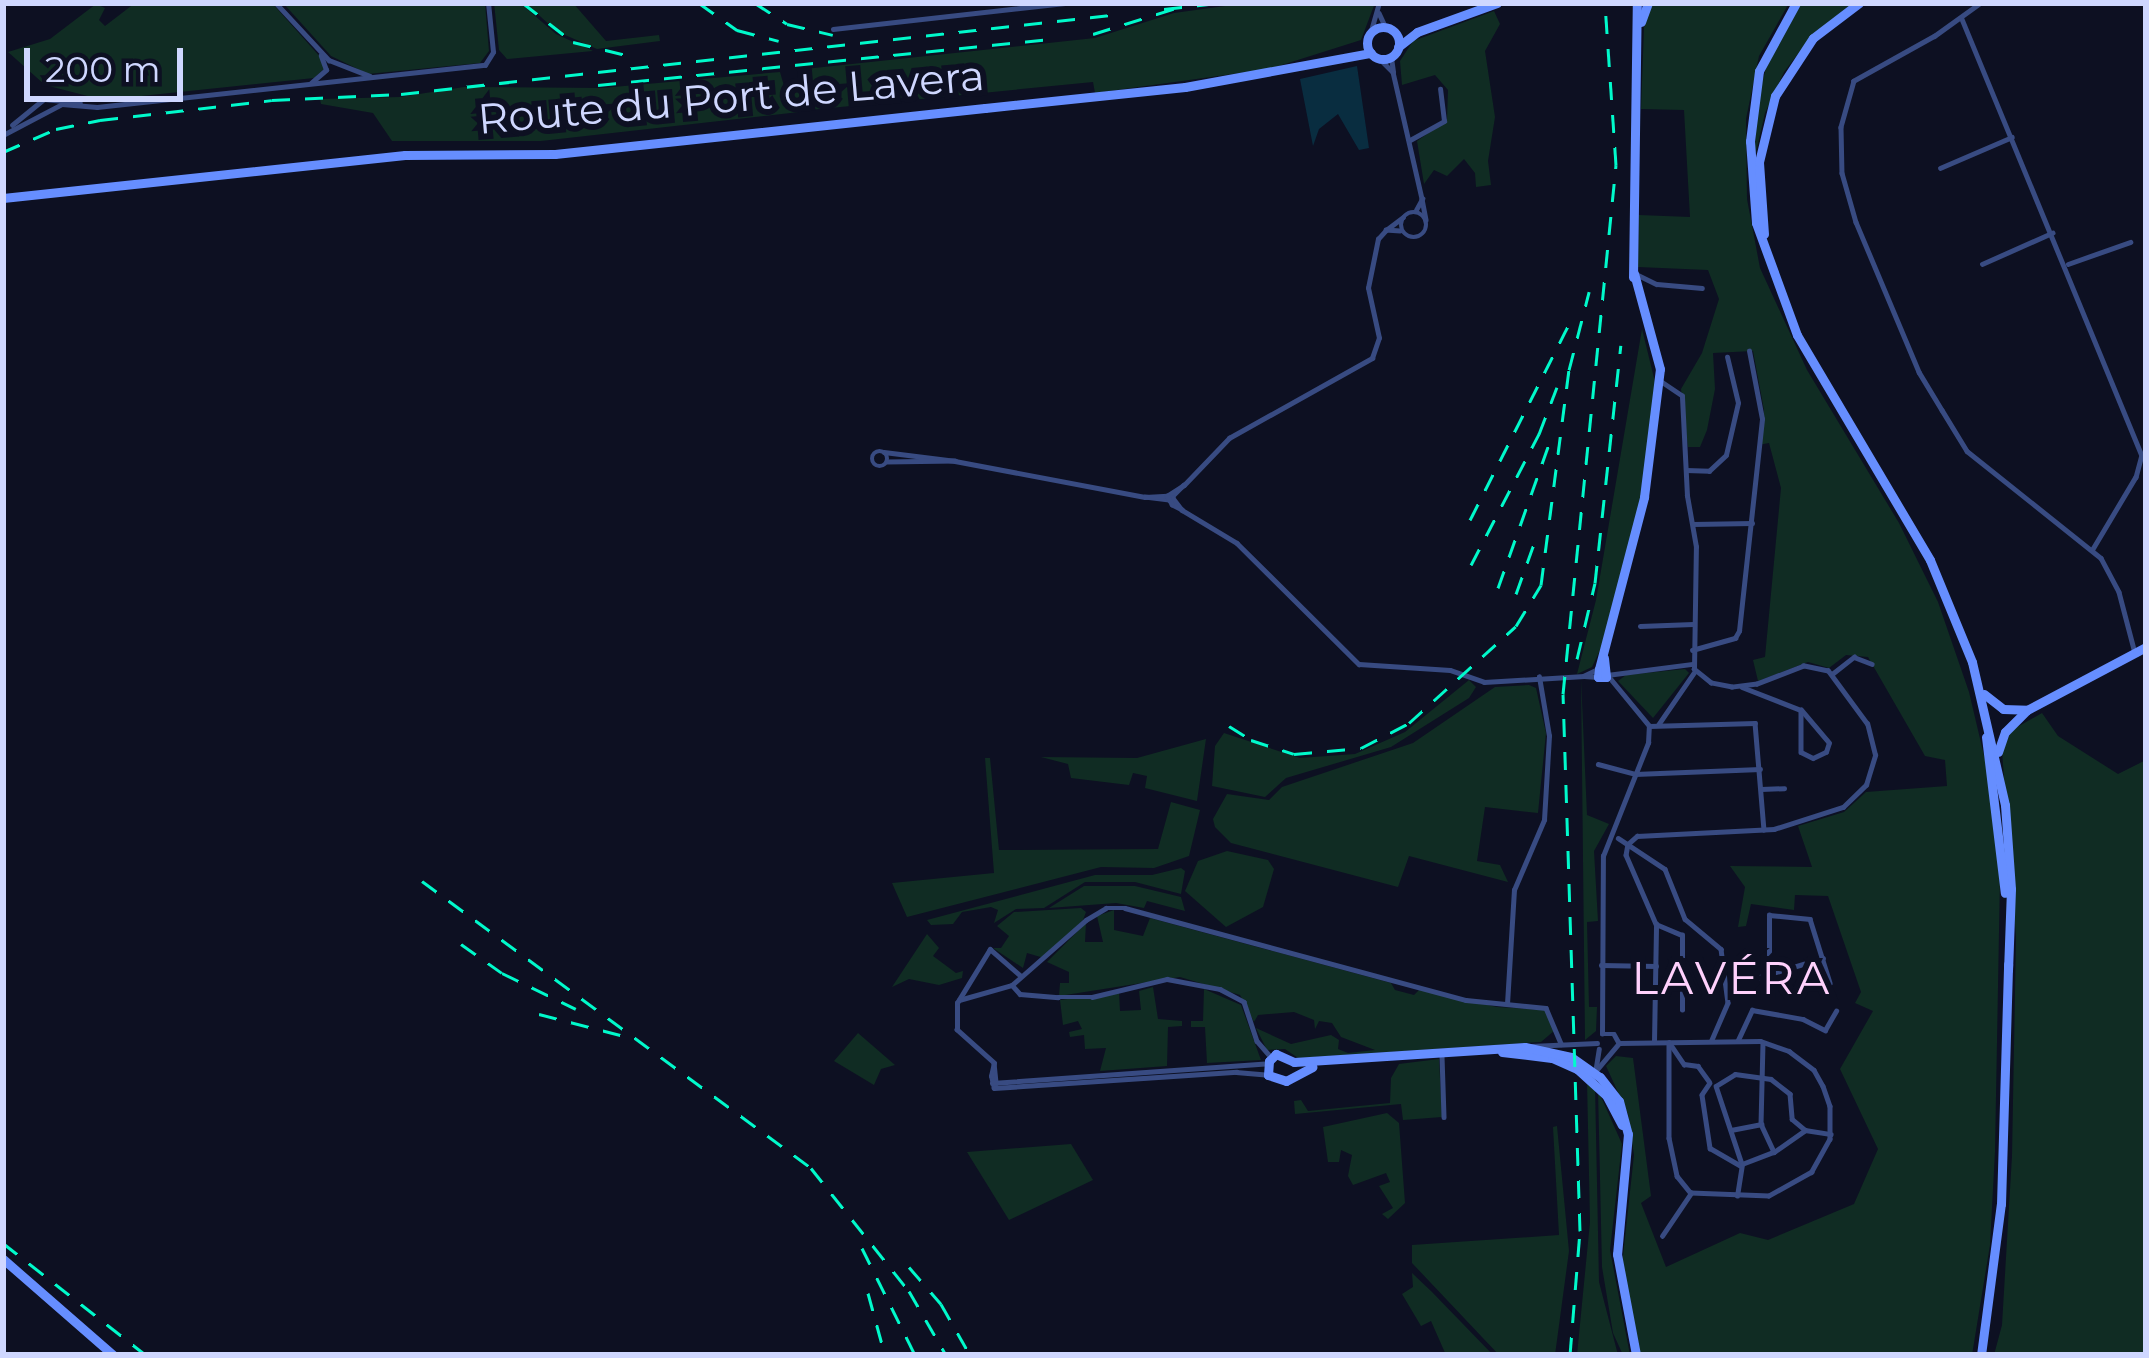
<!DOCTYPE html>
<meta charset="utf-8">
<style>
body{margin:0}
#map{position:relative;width:2149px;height:1358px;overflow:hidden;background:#0d1022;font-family:Montserrat,sans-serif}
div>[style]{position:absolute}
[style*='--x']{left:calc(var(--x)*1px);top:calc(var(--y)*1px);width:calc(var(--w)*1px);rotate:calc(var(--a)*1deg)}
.green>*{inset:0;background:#102c23}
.water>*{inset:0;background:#092d40}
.street>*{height:4.5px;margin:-2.25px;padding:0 2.25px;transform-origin:2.25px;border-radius:2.25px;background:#384b82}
.street>.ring{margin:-2.25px;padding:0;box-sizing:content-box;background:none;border:4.5px solid #384b82;border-radius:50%}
.secondary>*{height:9px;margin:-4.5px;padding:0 4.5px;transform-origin:4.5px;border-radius:4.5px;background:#668eff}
.secondary>.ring{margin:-4.5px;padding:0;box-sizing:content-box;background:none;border:9px solid #668eff;border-radius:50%}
.rail>*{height:3px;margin-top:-1.5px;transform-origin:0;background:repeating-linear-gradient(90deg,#00facb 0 18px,transparent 0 33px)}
span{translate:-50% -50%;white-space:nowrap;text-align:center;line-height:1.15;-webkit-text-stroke:12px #0d1022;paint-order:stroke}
.street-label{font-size:42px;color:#cfd7ff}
.neighbourhood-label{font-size:45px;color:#ffd1fc;letter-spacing:3px}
.frame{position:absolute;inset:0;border:6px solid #cfd7ff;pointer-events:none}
.scale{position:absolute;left:24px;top:48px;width:159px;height:54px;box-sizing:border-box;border:6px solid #cfd7ff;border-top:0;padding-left:15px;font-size:36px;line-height:42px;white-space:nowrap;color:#cfd7ff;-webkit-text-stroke:9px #0d1022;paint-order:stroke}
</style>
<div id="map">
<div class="green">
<i style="clip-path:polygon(135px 3px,272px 3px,322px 59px,324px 69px,314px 78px,103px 100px,45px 85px,8px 52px,50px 39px,96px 4px,105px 8px,99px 20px,105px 26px)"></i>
<i style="clip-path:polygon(283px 3px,485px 3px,489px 51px,480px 63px,368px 74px,331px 56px)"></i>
<i style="clip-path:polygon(494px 3px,520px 3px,556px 34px,593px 51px,507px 59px,499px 50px)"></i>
<i style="clip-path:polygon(526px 3px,573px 3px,606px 41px,659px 35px,660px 41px,597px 49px,556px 31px)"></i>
<i style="clip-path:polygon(1247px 3px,1375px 3px,1361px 40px,1269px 69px,1095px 93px,1093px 82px,810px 110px,805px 69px,1095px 38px,1174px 13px)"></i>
<i style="clip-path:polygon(1789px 3px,1759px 56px,1746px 119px,1747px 199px,1760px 268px,1807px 370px,1899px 523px,1938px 602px,1969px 692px,1990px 781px,2000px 877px,1995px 1151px,1990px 1245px,1972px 1355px,1641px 1355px,1622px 1265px,1634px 1155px,1628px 1114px,1606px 1066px,1616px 1056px,1633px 1058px,1651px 1196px,1641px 1203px,1666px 1267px,1740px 1233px,1768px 1240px,1854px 1204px,1878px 1149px,1840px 1069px,1873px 1011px,1855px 1003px,1861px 992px,1828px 896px,1795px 895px,1794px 910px,1751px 904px,1746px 926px,1738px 927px,1745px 887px,1730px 866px,1812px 867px,1798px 826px,1844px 812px,1866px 792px,1947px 786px,1945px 760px,1925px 756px,1868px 657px,1846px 655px,1829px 668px,1808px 662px,1758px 681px,1753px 660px,1765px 657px,1781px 488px,1769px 443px,1758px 445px,1764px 410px,1753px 351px,1713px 353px,1715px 389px,1707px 430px,1700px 447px,1688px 447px,1681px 389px,1702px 353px,1719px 299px,1708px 270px,1638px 267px,1639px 215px,1690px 217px,1684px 110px,1641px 109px,1644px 27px,1650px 5px)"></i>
<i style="clip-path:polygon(1802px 3px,1853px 3px,1814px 33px,1784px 72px,1765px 113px,1754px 161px,1758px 98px,1770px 53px)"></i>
<i style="clip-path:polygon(1494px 11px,1500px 24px,1485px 51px,1495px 117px,1488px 161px,1491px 185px,1476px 187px,1475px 173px,1464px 159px,1447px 176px,1434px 170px,1424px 184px,1417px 141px,1447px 120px,1448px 90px,1435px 75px,1402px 85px,1400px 61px,1413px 41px)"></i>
<i style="clip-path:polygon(780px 72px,784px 86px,801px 84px,803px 106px,799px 112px,541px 141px,392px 141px,373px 113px,321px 104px,320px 99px,400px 97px,464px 87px,602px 88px)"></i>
<i style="clip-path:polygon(1642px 329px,1655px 382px,1642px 493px,1601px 648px,1592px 667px,1577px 674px,1596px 600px)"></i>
<i style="clip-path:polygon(1685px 669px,1689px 673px,1653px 718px,1618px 681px,1626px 675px)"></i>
<i style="clip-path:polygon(1581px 678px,1587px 815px,1609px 824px,1594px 851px,1598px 921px,1587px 922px,1589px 1007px,1597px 1007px,1596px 1031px,1585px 1040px)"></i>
<i style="clip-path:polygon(1469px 680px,1476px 687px,1469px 698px,1391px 747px,1286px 778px,1265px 797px,1212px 786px,1215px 746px,1224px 733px,1300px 758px,1355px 754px,1405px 732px)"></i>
<i style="clip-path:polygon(1529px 685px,1536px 688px,1546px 733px,1538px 813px,1485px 807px,1477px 861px,1500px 865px,1508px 882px,1409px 856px,1398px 887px,1231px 843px,1215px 827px,1213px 819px,1227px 794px,1269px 800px,1282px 787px,1413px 743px,1495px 687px)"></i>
<i style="clip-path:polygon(2042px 713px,2058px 736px,2118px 774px,2146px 760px,2146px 1355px,1994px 1355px,2002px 1325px,2012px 1156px,2016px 937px,2002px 751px,2012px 730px)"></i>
<i style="clip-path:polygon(1206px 739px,1197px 801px,1145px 788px,1147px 776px,1133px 773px,1129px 785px,1071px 778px,1068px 764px,1041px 757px,1137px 758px)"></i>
<i style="clip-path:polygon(985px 758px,990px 758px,999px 850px,1158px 849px,1171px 802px,1200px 810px,1189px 856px,1154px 868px,1101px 867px,907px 917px,892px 883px,994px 873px)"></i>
<i style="clip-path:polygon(1227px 851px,1268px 860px,1274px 869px,1263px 907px,1226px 927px,1185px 891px,1198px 861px)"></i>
<i style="clip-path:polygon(1181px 868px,1185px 871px,1181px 894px,1135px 882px,1085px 882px,1044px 908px,1016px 909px,994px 923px,998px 910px,991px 907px,962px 912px,953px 924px,931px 925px,927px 920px,1095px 875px,1152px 875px)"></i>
<i style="clip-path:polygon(1084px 886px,1135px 886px,1181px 897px,1185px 911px,1147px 901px,1144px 908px,1116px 903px,1049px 908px)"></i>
<i style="clip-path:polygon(1081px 908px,1086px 912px,1083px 920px,1044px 958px,1027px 953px,1023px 968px,993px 948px,1001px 948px,1009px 936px,997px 926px,1014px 912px)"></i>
<i style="clip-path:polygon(1114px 910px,1114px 930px,1143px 936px,1150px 918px,1391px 983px,1395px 990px,1414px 995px,1419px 990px,1497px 1007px,1546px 1010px,1555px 1030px,1541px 1042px,1298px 1058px,1285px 1049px,1267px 1050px,1256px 1028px,1291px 1044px,1331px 1035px,1339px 1040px,1338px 1049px,1348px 1053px,1375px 1050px,1341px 1037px,1332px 1023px,1319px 1021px,1315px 1029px,1314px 1020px,1294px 1012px,1258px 1015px,1254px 1022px,1240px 995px,1180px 977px,1059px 996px,1060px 983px,1069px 983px,1069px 972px,1047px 962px,1086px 923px,1085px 942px,1103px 942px,1097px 916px)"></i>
<i style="clip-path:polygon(927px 934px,939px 948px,933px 956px,956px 973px,963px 971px,962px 978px,939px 985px,909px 979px,892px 987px)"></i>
<i style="clip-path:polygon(1153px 987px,1158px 1019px,1182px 1021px,1182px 1026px,1168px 1027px,1167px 1066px,1100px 1071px,1106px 1048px,1085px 1049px,1084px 1035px,1070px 1037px,1069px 1032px,1082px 1029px,1078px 1021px,1063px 1025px,1060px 1000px,1119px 992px,1120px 1011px,1141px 1010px,1139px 991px)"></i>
<i style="clip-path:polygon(1204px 989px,1241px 1005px,1261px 1060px,1207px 1063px,1205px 1027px,1191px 1027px,1191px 1021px,1203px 1021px)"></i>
<i style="clip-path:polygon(858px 1033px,895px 1065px,881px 1069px,874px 1085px,834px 1061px)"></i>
<i style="clip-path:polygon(1439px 1059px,1442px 1117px,1403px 1120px,1401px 1104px,1295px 1114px,1294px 1101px,1301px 1100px,1308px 1111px,1390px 1103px,1391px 1078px,1399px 1064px)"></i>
<i style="clip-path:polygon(1587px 1080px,1595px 1085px,1599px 1282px,1618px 1355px,1577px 1355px,1590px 1222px)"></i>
<i style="clip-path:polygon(1598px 1090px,1622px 1144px,1610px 1250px,1630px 1355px,1623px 1355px,1613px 1333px,1602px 1267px)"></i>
<i style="clip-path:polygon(1387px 1113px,1399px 1123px,1405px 1203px,1388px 1219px,1382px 1214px,1393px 1208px,1379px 1186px,1390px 1182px,1386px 1173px,1353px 1185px,1348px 1176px,1352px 1155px,1341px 1150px,1339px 1162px,1328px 1162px,1323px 1127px)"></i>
<i style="clip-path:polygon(1557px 1126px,1569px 1251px,1555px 1355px,1499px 1355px,1412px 1263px,1412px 1245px,1559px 1235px,1553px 1127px)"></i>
<i style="clip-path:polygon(1071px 1144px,1093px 1180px,1009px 1220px,967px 1152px)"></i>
<i style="clip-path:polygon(1412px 1273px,1432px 1292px,1493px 1355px,1446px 1355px,1431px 1321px,1421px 1326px,1402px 1294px,1413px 1287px)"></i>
</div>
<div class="water">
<i style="clip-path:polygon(1357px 66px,1369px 148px,1359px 150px,1338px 114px,1319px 129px,1313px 146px,1300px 79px)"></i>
</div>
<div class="street">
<i style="--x:276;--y:3;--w:78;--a:47.1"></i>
<i style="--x:329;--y:60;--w:44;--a:21.3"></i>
<i style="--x:1981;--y:3;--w:57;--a:144.3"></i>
<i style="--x:1935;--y:36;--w:93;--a:150.9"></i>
<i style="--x:1854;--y:81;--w:48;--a:105.8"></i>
<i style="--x:1841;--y:127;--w:46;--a:88.8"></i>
<i style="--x:1842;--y:173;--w:51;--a:74.1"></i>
<i style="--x:1856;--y:222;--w:163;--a:67.2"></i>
<i style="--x:1919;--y:372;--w:44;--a:58.8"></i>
<i style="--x:1942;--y:410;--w:48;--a:58.6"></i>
<i style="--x:1967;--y:451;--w:171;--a:38.6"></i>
<i style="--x:2101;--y:558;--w:38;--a:62"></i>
<i style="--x:2119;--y:592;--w:59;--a:75.3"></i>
<i style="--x:1379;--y:13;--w:17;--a:65"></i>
<i style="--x:1962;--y:19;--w:472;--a:67.6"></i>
<i style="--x:2142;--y:455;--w:23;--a:105"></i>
<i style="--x:2136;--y:477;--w:84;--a:120.8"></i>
<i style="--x:833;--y:29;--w:233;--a:-6.4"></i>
<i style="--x:1370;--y:34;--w:32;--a:-74"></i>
<i style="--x:1379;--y:58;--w:20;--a:45"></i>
<i style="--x:1393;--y:72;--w:15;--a:-98"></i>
<i style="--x:1393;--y:72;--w:130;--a:77.1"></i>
<i style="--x:311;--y:83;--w:20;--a:-41"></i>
<i style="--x:326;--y:70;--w:15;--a:-110"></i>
<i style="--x:12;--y:125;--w:41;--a:-39.1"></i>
<i style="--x:44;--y:99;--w:36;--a:6"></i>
<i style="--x:3;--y:135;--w:67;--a:-27.7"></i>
<i style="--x:62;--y:104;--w:35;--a:5"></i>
<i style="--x:97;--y:107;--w:390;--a:-6.2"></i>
<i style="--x:485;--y:65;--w:15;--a:-58"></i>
<i style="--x:493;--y:52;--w:49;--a:-95.8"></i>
<i style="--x:1410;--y:140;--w:39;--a:-29"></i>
<i style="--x:1444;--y:121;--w:32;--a:-97"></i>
<i style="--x:1940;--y:168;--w:78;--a:-23.3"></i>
<i style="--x:1416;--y:210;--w:13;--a:-61"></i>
<i style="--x:1422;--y:199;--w:21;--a:79"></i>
<i class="ring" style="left:1401px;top:212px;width:21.5px;height:21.5px"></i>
<i style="--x:1400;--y:231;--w:14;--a:-176"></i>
<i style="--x:1386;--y:230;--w:21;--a:-37"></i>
<i style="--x:1982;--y:264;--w:77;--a:-23.9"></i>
<i style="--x:2068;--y:264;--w:66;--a:-19.5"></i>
<i style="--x:1634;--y:273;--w:25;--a:26"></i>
<i style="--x:1657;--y:284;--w:45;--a:5.1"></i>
<i class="ring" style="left:872px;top:451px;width:11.5px;height:11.5px"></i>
<i style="--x:884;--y:452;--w:72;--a:7.2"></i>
<i style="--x:955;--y:461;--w:68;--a:179.2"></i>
<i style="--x:955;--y:461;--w:193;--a:10.7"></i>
<i style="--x:1686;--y:470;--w:23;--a:2"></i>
<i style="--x:1709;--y:471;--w:23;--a:-43"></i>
<i style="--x:1726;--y:455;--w:53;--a:-77"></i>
<i style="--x:1738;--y:403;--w:47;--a:-103.4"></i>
<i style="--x:1184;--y:485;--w:65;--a:-46.2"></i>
<i style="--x:1229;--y:438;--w:164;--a:-29.2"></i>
<i style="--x:1372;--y:358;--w:21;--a:-71"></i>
<i style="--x:1379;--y:338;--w:51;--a:-102.4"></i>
<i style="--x:1368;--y:288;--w:50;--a:-78.5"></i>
<i style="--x:1378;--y:239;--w:12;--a:-48"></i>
<i style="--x:1184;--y:485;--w:21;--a:135"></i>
<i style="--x:1169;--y:500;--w:24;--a:-173"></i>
<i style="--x:1145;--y:497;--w:22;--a:-3"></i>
<i style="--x:1167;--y:496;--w:20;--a:-33"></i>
<i style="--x:1167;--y:496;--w:6;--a:18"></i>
<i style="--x:1173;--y:498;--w:15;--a:53"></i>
<i style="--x:1182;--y:510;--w:11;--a:-153"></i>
<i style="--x:1172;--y:505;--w:10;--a:-119"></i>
<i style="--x:1182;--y:510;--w:64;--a:31"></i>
<i style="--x:1237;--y:543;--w:172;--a:44.8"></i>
<i style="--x:1359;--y:664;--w:91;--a:3.8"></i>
<i style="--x:1450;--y:670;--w:36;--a:19"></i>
<i style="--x:1484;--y:682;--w:100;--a:-3.4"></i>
<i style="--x:1693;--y:524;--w:59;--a:-1"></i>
<i style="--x:1640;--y:626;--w:53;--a:-2.2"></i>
<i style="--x:1692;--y:650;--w:45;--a:-15.6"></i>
<i style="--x:1735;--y:638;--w:8;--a:-60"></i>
<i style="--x:1739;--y:631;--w:213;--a:-83.8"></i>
<i style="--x:1762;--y:419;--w:69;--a:-100.8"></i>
<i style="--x:1597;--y:670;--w:14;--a:155"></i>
<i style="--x:1584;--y:676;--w:14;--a:4"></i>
<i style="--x:1832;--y:674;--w:28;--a:-38"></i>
<i style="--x:1854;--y:657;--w:19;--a:21"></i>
<i style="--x:1742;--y:687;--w:63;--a:21.3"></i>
<i style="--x:1801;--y:710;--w:42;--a:90"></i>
<i style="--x:1801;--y:752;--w:13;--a:27"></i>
<i style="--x:1813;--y:758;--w:14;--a:-25"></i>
<i style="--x:1826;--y:752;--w:9;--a:-72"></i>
<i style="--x:1829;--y:743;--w:43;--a:-130.3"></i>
<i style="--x:1658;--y:725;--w:65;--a:-55.6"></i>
<i style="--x:1649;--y:726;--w:106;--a:-1.6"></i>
<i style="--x:1755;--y:723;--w:107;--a:85.2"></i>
<i style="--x:1649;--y:726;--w:66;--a:-129.5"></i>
<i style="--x:1607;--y:675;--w:86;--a:-7.4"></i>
<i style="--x:1598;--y:764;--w:38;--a:15"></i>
<i style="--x:1635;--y:774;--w:125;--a:-2.3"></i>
<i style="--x:1761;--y:789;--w:23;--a:-2"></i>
<i style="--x:1618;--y:838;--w:56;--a:33.4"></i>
<i style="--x:1665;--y:869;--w:54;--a:68.2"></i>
<i style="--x:1685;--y:919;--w:47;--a:39.8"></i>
<i style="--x:1721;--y:949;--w:54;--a:82.6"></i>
<i style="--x:1728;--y:1003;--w:40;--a:113.4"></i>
<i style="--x:1628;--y:844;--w:12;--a:-42"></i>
<i style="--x:1637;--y:836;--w:137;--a:-2.9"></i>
<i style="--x:1774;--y:829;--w:72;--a:-17.7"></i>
<i style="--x:1843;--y:807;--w:32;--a:-44"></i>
<i style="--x:1866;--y:785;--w:31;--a:-73"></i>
<i style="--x:1875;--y:755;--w:32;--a:-104"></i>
<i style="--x:1867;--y:724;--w:66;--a:-126.3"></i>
<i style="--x:1828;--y:671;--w:25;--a:-168"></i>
<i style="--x:1804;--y:666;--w:50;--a:159"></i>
<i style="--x:1757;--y:684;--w:25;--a:173"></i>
<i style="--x:1732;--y:687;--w:21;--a:-169"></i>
<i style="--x:1711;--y:683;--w:22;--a:-141"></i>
<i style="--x:1694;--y:669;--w:122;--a:-89.1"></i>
<i style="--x:1696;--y:547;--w:52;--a:-100"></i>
<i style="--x:1687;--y:496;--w:100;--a:-92.9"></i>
<i style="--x:1682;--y:396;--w:29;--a:-146"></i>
<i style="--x:1628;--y:844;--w:11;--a:100"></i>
<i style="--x:1626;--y:855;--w:75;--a:66.5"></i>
<i style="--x:1656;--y:924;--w:28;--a:23"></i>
<i style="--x:1601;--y:965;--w:55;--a:1"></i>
<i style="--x:1769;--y:971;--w:56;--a:-90"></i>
<i style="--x:1769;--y:915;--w:41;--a:5.6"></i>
<i style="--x:1810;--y:919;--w:67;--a:72.6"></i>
<i style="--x:1012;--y:985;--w:12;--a:48"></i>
<i style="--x:1020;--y:994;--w:38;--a:5"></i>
<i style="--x:1058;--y:997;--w:34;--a:0"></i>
<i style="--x:1092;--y:997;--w:77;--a:-13.5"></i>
<i style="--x:1167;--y:979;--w:54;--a:10.7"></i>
<i style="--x:1220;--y:989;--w:27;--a:28"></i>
<i style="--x:1244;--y:1002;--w:41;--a:71.6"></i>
<i style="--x:1257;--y:1041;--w:21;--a:49"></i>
<i style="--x:1726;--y:987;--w:101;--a:-16.6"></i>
<i style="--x:959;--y:1000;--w:55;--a:-15.8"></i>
<i style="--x:1012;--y:985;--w:98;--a:-41.3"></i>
<i style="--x:1086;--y:920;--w:23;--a:-31"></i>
<i style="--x:1106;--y:908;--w:19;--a:0"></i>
<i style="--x:1125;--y:908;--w:353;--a:15.1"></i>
<i style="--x:1466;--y:1000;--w:80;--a:5.7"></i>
<i style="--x:1546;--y:1008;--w:39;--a:67"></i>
<i style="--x:1507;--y:1004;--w:114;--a:-86.5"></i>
<i style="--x:1514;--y:890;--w:76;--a:-66.8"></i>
<i style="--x:1544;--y:820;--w:84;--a:-86.6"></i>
<i style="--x:1549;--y:736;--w:60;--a:-99.6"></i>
<i style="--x:1682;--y:1010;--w:75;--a:-90"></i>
<i style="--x:1602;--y:1034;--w:178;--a:-89.7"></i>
<i style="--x:1603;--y:856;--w:122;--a:-68.3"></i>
<i style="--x:1648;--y:743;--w:17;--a:-87"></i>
<i style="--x:1602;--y:1034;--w:12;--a:0"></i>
<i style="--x:1614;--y:1034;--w:10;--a:61"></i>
<i style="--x:1738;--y:1040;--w:33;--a:-65"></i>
<i style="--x:1752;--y:1010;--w:52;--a:10"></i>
<i style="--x:1803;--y:1019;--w:25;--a:27"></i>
<i style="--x:1825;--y:1030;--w:22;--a:-60"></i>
<i style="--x:1654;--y:1042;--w:118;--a:-89"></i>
<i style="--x:1669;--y:1042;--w:27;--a:56"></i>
<i style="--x:1684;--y:1064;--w:14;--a:8"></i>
<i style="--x:1698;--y:1066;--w:19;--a:54"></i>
<i style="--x:1619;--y:1043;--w:141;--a:-0.8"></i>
<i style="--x:1760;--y:1041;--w:31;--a:19"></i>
<i style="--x:1789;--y:1051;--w:31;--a:37"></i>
<i style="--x:1814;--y:1070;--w:18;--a:61"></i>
<i style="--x:1823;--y:1086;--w:21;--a:71"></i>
<i style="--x:1830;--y:1106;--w:33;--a:90"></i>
<i style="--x:1830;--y:1139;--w:38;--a:119"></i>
<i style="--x:1812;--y:1172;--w:49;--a:150.8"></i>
<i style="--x:1769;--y:1196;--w:78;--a:-177.8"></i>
<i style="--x:1669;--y:1043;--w:95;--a:90"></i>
<i style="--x:1669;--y:1138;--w:39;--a:78"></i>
<i style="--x:1677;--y:1176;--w:22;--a:51"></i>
<i style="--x:1763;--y:1043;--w:81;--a:91.4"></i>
<i style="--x:1761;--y:1124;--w:31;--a:65"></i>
<i style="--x:1531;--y:1046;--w:66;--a:-2.6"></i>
<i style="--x:1442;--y:1056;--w:61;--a:88.1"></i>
<i style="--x:994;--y:1063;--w:50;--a:-138.3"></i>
<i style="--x:957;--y:1030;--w:27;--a:-90"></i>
<i style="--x:957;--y:1003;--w:63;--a:-58.6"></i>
<i style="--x:990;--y:949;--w:41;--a:41.1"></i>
<i style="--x:994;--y:1063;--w:20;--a:84"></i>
<i style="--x:996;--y:1083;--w:5;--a:112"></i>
<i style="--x:994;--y:1088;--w:12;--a:-104"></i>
<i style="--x:991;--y:1076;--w:13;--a:-77"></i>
<i style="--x:1594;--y:1073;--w:39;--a:-50"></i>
<i style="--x:1595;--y:1073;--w:24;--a:-81"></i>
<i style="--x:992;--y:1083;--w:277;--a:-4.1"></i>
<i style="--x:1710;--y:1083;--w:14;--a:124"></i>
<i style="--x:1702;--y:1095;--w:54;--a:81.4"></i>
<i style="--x:1710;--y:1148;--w:36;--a:30"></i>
<i style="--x:1716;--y:1086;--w:22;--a:-32"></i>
<i style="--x:1735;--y:1074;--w:36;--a:8"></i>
<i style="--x:1771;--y:1079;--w:24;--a:38"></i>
<i style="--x:1790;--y:1094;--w:25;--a:85"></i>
<i style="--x:1792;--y:1119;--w:17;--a:40"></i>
<i style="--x:1805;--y:1130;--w:26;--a:9"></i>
<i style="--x:1716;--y:1086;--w:82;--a:71.6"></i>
<i style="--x:994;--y:1088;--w:243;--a:-3.8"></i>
<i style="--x:1236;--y:1072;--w:32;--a:5"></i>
<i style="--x:1731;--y:1130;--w:31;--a:-11"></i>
<i style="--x:1737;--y:1196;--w:32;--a:-81"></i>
<i style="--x:1742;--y:1164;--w:34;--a:-21"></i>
<i style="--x:1774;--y:1152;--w:38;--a:-35"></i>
<i style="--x:1662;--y:1236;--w:52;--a:-56"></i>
</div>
<div class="secondary">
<i style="--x:1796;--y:3;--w:77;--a:118.6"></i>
<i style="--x:1759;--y:71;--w:71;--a:97.3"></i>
<i style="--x:1750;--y:141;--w:82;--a:85.8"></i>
<i style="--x:1756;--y:223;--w:119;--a:69.9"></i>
<i style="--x:1797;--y:335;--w:261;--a:59.4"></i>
<i style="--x:1930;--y:560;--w:110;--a:67.6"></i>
<i style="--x:1972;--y:662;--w:147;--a:77"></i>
<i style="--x:2005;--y:805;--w:84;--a:85.9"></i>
<i style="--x:2011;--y:889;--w:81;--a:92.1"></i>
<i style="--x:1641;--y:22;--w:20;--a:-70"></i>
<i class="ring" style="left:1367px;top:27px;width:23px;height:23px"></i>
<i style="--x:1398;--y:47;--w:24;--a:-38"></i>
<i style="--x:1417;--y:32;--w:85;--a:-19.9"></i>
<i style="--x:3;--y:198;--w:404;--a:-6.1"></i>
<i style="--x:405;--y:155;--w:150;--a:-0.4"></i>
<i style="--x:555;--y:154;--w:432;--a:-6.1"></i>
<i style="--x:985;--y:108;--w:201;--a:-6"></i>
<i style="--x:1185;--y:87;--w:189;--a:-10.4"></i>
<i style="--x:1764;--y:234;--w:72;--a:-94"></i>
<i style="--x:1759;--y:162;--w:68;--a:-76.4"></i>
<i style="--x:1775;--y:96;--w:69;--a:-56.8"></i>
<i style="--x:1813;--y:38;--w:58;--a:-37.3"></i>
<i style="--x:1633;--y:277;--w:274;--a:-89.2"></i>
<i style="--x:1599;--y:669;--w:178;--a:-75.3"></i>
<i style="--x:1644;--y:497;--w:129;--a:-82.9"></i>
<i style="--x:1660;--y:369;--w:99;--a:-105.2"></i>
<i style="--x:1599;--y:669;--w:8;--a:97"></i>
<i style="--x:1598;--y:677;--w:8;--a:0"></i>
<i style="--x:1606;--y:677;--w:19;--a:-96"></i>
<i style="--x:1984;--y:694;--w:24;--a:38"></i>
<i style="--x:2003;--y:709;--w:24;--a:2"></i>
<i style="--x:1986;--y:737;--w:157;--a:83.1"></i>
<i style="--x:1998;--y:752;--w:21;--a:-71"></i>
<i style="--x:2005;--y:732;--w:31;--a:-45"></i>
<i style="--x:2027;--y:710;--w:135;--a:-27.9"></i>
<i style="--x:1502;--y:1052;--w:50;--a:6.8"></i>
<i style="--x:1552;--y:1058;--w:27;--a:24"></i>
<i style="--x:1577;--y:1069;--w:39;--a:42"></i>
<i style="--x:1606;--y:1095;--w:34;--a:62"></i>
<i style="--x:1294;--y:1062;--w:231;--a:-3.7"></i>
<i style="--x:1525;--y:1047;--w:47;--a:12.3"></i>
<i style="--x:1571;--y:1057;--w:35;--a:35"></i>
<i style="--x:1600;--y:1077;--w:31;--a:52"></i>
<i style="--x:1619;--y:1101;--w:34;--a:75"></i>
<i style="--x:1628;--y:1134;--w:121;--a:95.2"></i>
<i style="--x:1617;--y:1254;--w:103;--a:79.3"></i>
<i style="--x:1294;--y:1062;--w:20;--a:-156"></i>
<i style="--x:1276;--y:1054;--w:10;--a:135"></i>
<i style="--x:1269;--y:1061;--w:14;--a:94"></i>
<i style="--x:1268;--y:1075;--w:19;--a:18"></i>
<i style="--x:1286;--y:1081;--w:30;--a:-28"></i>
<i style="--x:3;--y:1259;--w:146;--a:41.1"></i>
<i style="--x:1981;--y:1355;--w:152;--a:-82.5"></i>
<i style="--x:2001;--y:1204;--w:240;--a:-88.3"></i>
</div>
<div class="rail">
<i style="--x:523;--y:3;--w:63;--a:38"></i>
<i style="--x:573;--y:42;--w:63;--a:13.8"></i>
<i style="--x:699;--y:3;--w:47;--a:35.4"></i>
<i style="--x:737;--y:30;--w:43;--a:14.7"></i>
<i style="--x:755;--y:3;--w:38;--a:33"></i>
<i style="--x:787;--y:24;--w:47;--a:13.4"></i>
<i style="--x:1164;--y:9;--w:54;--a:-6.3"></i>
<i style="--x:1093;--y:34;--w:90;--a:-17.4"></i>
<i style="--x:598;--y:85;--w:455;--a:-5.8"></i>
<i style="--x:3;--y:152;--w:58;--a:-23.5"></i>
<i style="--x:56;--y:129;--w:45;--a:-11.6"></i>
<i style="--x:100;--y:120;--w:173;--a:-6.6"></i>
<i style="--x:272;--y:100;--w:129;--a:-2.7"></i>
<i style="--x:401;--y:94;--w:714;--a:-6.35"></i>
<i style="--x:1470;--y:520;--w:217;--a:-63.2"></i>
<i style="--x:1471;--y:565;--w:148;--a:-62.6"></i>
<i style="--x:1539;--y:434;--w:50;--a:-69"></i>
<i style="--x:1498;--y:588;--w:156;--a:-70.5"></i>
<i style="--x:1516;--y:594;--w:59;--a:-70.3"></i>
<i style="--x:1577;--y:659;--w:78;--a:-76.7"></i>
<i style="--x:1595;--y:583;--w:239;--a:-83.8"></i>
<i style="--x:1229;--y:726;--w:26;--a:32"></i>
<i style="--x:1251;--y:740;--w:45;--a:18"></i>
<i style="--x:1294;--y:754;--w:67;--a:-5.1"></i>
<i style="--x:1361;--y:748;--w:54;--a:-27.5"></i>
<i style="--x:1409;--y:723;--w:144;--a:-42.2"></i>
<i style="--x:1516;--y:626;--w:48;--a:-58.6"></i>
<i style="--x:1541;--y:585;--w:217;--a:-82.6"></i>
<i style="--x:1569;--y:370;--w:81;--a:-75.6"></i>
<i style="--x:422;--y:881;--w:483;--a:36.4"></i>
<i style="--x:811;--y:1168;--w:157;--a:51.5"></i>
<i style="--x:909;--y:1291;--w:74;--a:60"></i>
<i style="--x:461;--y:944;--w:50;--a:35.3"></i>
<i style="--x:502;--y:973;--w:82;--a:25.9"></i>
<i style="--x:539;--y:1014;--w:84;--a:14.5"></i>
<i style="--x:3;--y:1243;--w:182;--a:38.1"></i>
<i style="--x:862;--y:1248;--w:119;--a:63.6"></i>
<i style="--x:909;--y:1267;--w:49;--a:49.1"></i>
<i style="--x:941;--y:1304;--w:59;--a:60.4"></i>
<i style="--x:868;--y:1293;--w:64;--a:74.7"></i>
<i style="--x:1570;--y:1355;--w:124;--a:-85.4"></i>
<i style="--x:1580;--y:1231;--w:537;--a:-91.81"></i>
<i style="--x:1563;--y:694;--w:532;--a:-84.28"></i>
<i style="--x:1616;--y:165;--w:162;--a:-93.9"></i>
</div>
<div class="street-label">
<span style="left:731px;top:97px;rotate:-5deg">Route du Port de Lavera</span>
</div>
<div class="neighbourhood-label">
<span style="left:1732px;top:978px">LAVÉRA</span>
</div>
<div class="frame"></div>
<div class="scale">200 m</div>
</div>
